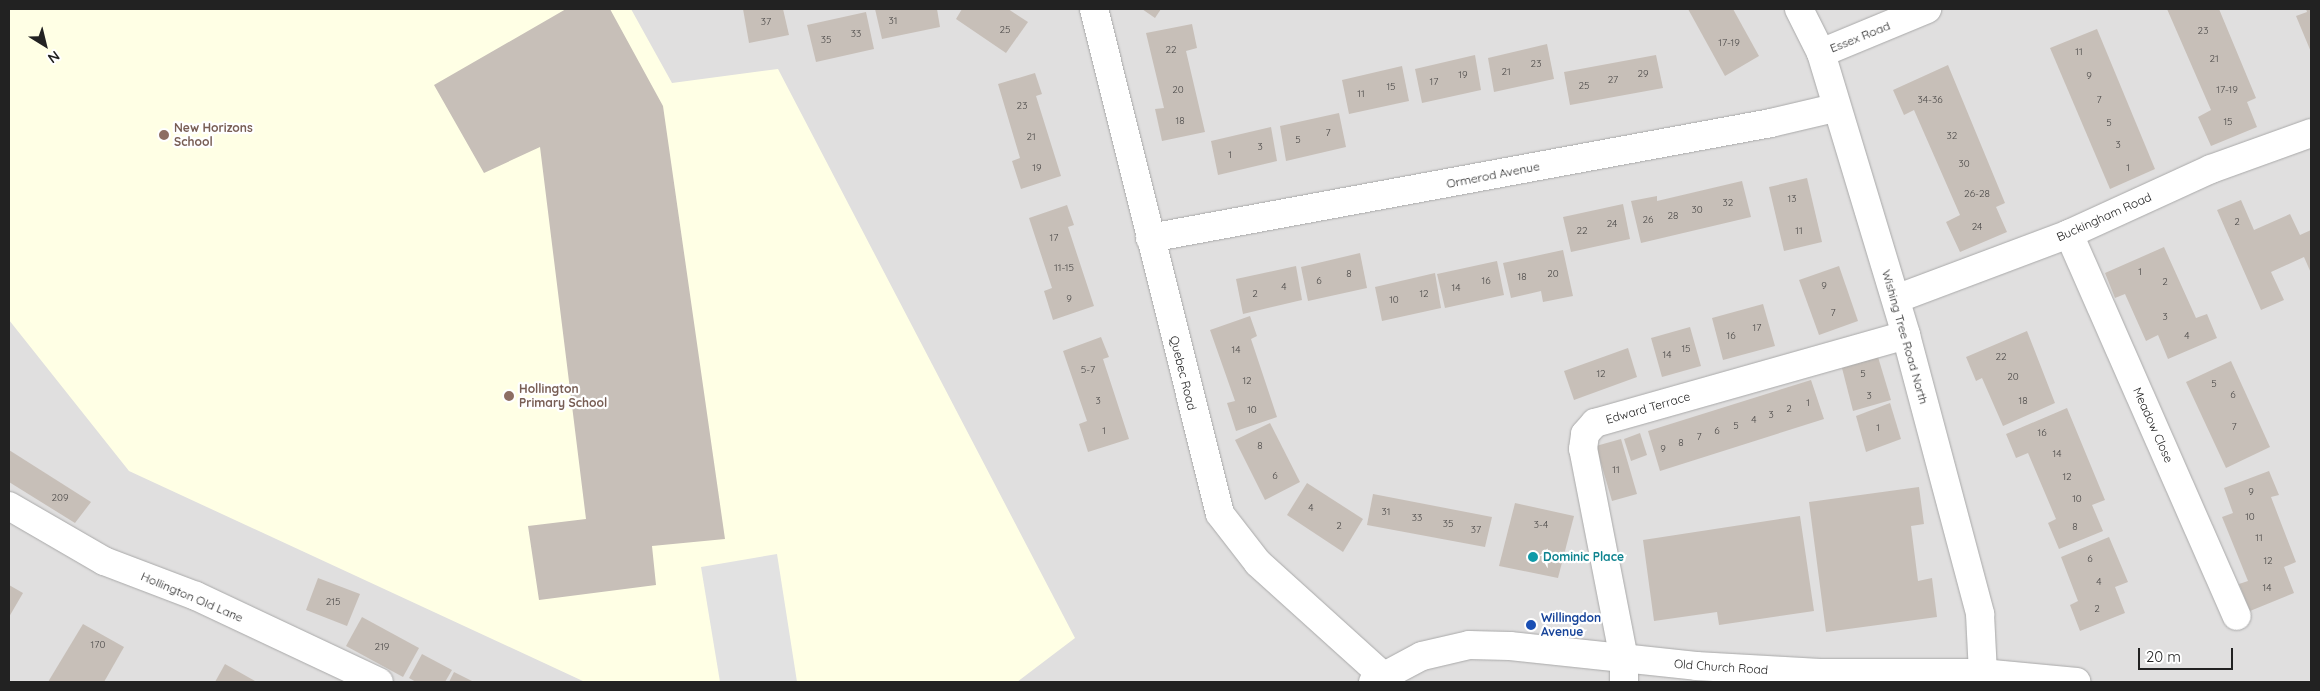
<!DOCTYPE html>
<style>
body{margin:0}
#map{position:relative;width:2320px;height:691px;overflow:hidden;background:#f2efe9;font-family:Quicksand,sans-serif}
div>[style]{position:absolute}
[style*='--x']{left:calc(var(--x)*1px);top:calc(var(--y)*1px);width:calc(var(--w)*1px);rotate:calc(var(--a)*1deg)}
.residential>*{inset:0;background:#e0dfdf}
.education>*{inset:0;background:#ffffe5}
.parking>*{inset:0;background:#e2e2e2}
.building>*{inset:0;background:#c7bfb8}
.roads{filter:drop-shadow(0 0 1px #a9a9a9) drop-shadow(0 0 1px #a9a9a9)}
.minor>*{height:28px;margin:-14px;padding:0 14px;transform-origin:14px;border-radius:14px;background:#fff}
.dots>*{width:14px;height:14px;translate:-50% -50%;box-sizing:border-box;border:2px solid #fff;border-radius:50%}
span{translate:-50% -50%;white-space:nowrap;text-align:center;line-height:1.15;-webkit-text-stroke:4.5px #fff;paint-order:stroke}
.number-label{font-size:10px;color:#4b4948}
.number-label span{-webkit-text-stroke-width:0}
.street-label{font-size:12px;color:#222}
.education-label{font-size:12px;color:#785e54;font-weight:700}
.left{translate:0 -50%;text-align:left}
.culture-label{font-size:12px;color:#0d838f;font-weight:700}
.transit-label{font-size:12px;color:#164399;font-weight:700}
.frame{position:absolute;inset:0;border:10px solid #222;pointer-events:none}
.north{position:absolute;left:20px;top:20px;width:50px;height:50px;-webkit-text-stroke:4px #fff;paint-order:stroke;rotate:144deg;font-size:14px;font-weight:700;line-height:20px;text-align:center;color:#222}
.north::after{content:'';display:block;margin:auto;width:18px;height:22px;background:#222;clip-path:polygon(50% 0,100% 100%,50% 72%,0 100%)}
.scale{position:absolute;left:2138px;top:648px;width:95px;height:22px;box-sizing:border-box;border:2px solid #222;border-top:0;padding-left:6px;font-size:15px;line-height:18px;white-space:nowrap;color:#222;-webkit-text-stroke:4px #fff;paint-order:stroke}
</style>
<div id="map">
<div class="residential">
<i style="clip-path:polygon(9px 9px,2311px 9px,2311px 682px,9px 682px)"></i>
</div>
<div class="education">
<i style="clip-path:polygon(9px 9px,631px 9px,672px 83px,778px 69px,1075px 638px,1017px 682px,585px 682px,129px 471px,9px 320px)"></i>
</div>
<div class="parking">
<i style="clip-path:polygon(777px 554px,797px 682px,720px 682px,701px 567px)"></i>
</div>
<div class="building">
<i style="clip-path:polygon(566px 9px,610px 9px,663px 106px,725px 539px,652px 546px,656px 585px,539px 600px,528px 526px,586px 519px,540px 147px,484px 173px,434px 85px)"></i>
<i style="clip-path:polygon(743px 9px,783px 9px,789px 35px,749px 43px)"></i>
<i style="clip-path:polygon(875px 9px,937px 9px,940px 27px,882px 39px)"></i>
<i style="clip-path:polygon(962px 9px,1008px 9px,1028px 22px,1006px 53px,956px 19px)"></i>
<i style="clip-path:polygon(1142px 9px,1161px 9px,1155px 18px)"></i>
<i style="clip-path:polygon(1688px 9px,1733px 9px,1759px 56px,1725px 76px)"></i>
<i style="clip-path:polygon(2167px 9px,2219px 9px,2256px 98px,2247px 102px,2257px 127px,2211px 146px,2198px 117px,2211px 110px)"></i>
<i style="clip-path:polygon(2306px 9px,2311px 9px,2311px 52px,2296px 16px,2307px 12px)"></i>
<i style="clip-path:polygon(866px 12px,874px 49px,816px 62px,807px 25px)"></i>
<i style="clip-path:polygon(1192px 24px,1197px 48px,1186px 51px,1205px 132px,1162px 141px,1155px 109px,1164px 108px,1146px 33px)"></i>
<i style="clip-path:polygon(2097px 29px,2155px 169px,2110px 189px,2050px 48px)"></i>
<i style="clip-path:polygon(1547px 44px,1554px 79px,1494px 92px,1488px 58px)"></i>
<i style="clip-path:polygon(1475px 55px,1481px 90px,1422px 103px,1415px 69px)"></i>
<i style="clip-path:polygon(1656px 55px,1663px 88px,1570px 105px,1564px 72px)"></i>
<i style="clip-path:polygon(1948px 65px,2005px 203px,1996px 207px,2007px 232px,1960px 252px,1946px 222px,1960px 215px,1914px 110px,1904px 115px,1893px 90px)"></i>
<i style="clip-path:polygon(1402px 66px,1409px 101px,1349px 114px,1342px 80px)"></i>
<i style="clip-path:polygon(1035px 73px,1042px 94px,1036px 96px,1061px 176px,1021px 189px,1012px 161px,1020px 158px,998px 84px)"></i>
<i style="clip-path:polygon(1339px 113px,1346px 147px,1286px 161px,1280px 126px)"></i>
<i style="clip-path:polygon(1271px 127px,1277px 161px,1218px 175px,1211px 141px)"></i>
<i style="clip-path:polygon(1807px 178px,1822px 242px,1784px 251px,1769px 187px)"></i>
<i style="clip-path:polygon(1742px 181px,1751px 217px,1641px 243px,1631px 201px,1657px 196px,1657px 201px)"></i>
<i style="clip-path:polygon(2241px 200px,2254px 230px,2290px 214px,2300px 235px,2311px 230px,2311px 273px,2304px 257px,2271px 272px,2284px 300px,2261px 310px,2217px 210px)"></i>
<i style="clip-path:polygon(1623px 204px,1630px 239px,1571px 252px,1563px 217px)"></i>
<i style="clip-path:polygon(1067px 205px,1074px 225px,1068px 227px,1094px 306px,1053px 320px,1044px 291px,1052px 288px,1029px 218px)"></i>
<i style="clip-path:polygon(2164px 247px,2196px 318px,2207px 314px,2217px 338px,2168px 359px,2158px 335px,2146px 341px,2125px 294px,2115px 298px,2105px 273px)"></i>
<i style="clip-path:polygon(1563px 250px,1573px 296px,1543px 302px,1541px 291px,1511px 298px,1503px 263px)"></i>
<i style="clip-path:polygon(1360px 253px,1367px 288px,1308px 301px,1301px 267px)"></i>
<i style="clip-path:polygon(1497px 261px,1504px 295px,1445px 308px,1437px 274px)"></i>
<i style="clip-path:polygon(1296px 266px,1302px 300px,1243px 314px,1236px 279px)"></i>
<i style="clip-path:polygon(1839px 266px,1858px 321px,1819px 335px,1799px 280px)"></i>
<i style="clip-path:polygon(1435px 273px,1441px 308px,1382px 321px,1375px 287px)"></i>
<i style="clip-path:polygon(1763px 304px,1775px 346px,1723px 360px,1712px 318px)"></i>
<i style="clip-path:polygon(1250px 316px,1257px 336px,1251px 339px,1277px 417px,1236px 431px,1227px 403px,1235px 401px,1210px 330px)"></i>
<i style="clip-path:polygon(1690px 327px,1701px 366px,1662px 377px,1651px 338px)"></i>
<i style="clip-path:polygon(2027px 331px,2055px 403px,2003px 426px,1982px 378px,1976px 381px,1966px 357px)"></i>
<i style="clip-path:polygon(1101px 337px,1109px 357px,1103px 359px,1129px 439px,1088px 452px,1079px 424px,1087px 421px,1063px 351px)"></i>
<i style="clip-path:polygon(1628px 348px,1637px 377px,1574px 400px,1564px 371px)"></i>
<i style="clip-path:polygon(1878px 357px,1891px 400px,1853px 411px,1842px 368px)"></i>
<i style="clip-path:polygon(2231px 361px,2270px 447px,2226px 468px,2186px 382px)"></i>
<i style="clip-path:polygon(1811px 380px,1824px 419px,1660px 471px,1648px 431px)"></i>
<i style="clip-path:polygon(1890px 403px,1901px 439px,1866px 452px,1856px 416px)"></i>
<i style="clip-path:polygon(2067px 408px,2105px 500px,2092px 505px,2103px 531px,2059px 549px,2048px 523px,2056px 519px,2028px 453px,2016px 458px,2006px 434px)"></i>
<i style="clip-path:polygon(1270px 423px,1300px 482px,1265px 500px,1235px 440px)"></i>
<i style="clip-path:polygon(1640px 433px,1647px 455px,1631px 461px,1624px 439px)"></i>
<i style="clip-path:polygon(1621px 439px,1637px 494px,1612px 501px,1596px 446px)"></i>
<i style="clip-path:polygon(9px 450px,91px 502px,75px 523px,9px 482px)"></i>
<i style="clip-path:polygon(2269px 471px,2279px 495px,2271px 497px,2296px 562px,2284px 567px,2294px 593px,2250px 611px,2239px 584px,2248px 581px,2222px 517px,2233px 513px,2224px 488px)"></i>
<i style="clip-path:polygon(1307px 483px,1363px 519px,1343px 552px,1287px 515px)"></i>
<i style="clip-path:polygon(1919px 487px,1924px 524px,1911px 526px,1918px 581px,1932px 578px,1937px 617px,1826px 632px,1809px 502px)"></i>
<i style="clip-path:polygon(1373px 494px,1492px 517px,1485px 547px,1367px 525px)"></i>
<i style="clip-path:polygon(1515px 503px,1574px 516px,1558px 578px,1499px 566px)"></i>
<i style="clip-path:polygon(1800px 516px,1814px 611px,1719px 625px,1717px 612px,1654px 621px,1643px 540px)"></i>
<i style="clip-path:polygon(2109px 537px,2128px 582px,2115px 587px,2125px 613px,2080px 631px,2070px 605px,2078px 601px,2061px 557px)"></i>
<i style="clip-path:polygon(318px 578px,360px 594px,347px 626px,306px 610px)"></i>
<i style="clip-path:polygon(9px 585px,23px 593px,9px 617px)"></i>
<i style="clip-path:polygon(362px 617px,419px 648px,403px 677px,346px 646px)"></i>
<i style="clip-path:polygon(83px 624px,124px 647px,104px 682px,48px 682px)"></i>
<i style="clip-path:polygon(422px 654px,452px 670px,445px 682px,416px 682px,409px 678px)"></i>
<i style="clip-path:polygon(225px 664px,255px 681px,254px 682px,215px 682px)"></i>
<i style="clip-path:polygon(454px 672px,474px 682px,449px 682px)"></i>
</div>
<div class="roads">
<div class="minor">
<i style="--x:1094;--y:9;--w:520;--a:75.99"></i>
<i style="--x:1220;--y:514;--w:62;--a:52.2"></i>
<i style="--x:1258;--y:563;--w:167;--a:42.1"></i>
<i style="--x:1799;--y:9;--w:49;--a:63.4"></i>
<i style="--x:1821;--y:53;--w:295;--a:73.2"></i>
<i style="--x:1906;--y:335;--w:289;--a:75.1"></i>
<i style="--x:1980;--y:614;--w:59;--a:87.1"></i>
<i style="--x:1821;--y:53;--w:115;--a:-22.5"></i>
<i style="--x:2069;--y:234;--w:417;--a:66.3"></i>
<i style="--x:1150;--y:238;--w:632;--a:-10.49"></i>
<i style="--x:1771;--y:123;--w:66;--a:-13.2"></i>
<i style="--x:1896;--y:299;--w:185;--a:-20.6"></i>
<i style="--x:2069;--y:234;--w:156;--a:-24.6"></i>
<i style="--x:2211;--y:169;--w:106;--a:-19.8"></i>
<i style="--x:9;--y:506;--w:110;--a:30.1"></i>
<i style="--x:104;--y:561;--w:98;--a:20.8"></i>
<i style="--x:196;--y:596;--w:202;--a:25.2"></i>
<i style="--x:1373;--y:682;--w:55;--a:-28"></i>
<i style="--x:1422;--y:656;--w:48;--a:-13.2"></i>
<i style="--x:1469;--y:645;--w:41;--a:1.4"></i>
<i style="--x:1510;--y:646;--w:187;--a:6.1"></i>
<i style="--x:1696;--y:666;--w:124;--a:3.2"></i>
<i style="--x:1820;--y:673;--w:163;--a:0"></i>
<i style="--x:1983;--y:673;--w:94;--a:5.5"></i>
<i style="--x:1624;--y:682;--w:23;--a:-90"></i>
<i style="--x:1624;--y:659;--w:214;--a:-101"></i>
<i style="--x:1583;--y:449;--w:15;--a:-82"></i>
<i style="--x:1585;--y:434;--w:15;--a:-48"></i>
<i style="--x:1595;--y:423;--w:323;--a:-15.8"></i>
</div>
</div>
<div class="dots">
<i style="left:164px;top:135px;background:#8d6e63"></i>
<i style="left:509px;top:396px;background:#8d6e63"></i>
<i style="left:1533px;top:557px;background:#0f9aa8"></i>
<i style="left:1531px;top:625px;background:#1a4fb4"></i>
</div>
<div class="number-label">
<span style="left:893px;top:21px">31</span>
<span style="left:766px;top:22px">37</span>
<span style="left:1005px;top:30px">25</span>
<span style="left:2203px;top:31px">23</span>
<span style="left:856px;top:34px">33</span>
<span style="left:826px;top:40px">35</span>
<span style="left:1729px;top:43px">17-19</span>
<span style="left:1171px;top:50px">22</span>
<span style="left:2079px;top:52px">11</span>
<span style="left:2214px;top:59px">21</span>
<span style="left:1536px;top:64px">23</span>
<span style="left:1506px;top:72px">21</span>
<span style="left:1643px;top:74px">29</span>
<span style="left:1463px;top:75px">19</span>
<span style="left:2089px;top:76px">9</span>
<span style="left:1613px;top:80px">27</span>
<span style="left:1434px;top:82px">17</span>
<span style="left:1584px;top:86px">25</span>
<span style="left:1391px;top:87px">15</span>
<span style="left:1178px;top:90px">20</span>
<span style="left:2227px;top:90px">17-19</span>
<span style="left:1361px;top:94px">11</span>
<span style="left:1930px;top:100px">34-36</span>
<span style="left:2099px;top:100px">7</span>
<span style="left:1022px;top:106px">23</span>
<span style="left:1180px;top:121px">18</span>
<span style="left:2228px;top:122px">15</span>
<span style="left:2109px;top:123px">5</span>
<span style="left:1328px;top:133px">7</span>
<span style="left:1952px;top:136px">32</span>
<span style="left:1031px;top:137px">21</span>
<span style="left:1298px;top:140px">5</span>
<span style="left:2118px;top:145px">3</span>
<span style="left:1260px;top:147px">3</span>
<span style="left:1230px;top:155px">1</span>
<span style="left:1964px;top:164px">30</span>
<span style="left:1037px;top:168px">19</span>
<span style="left:2128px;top:168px">1</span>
<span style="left:1977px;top:194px">26-28</span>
<span style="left:1792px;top:199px">13</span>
<span style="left:1728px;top:203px">32</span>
<span style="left:1697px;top:210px">30</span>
<span style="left:1673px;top:216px">28</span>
<span style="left:1648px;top:220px">26</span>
<span style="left:2237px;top:222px">2</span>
<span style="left:1612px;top:224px">24</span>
<span style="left:1977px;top:227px">24</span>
<span style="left:1582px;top:231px">22</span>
<span style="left:1799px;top:231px">11</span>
<span style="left:1054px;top:238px">17</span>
<span style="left:1064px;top:268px">11-15</span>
<span style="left:2140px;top:272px">1</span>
<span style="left:1349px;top:274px">8</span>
<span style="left:1553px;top:274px">20</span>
<span style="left:1522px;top:277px">18</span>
<span style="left:1319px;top:281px">6</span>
<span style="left:1486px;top:281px">16</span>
<span style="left:2165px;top:282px">2</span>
<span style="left:1824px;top:286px">9</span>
<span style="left:1284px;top:287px">4</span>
<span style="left:1456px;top:288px">14</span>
<span style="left:1255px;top:294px">2</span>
<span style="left:1424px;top:294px">12</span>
<span style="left:1069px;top:299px">9</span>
<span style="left:1394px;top:300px">10</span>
<span style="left:1833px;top:313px">7</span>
<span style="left:2165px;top:317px">3</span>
<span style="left:1757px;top:328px">17</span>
<span style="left:1731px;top:336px">16</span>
<span style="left:2187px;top:336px">4</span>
<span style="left:1686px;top:349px">15</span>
<span style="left:1236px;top:350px">14</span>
<span style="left:1667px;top:355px">14</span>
<span style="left:2001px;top:357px">22</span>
<span style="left:1088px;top:370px">5-7</span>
<span style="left:1601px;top:374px">12</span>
<span style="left:1863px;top:374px">5</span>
<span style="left:2013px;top:377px">20</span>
<span style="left:1247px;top:381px">12</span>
<span style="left:2214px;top:384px">5</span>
<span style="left:2233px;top:395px">6</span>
<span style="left:1869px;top:396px">3</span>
<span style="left:1098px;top:401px">3</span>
<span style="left:2023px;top:401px">18</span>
<span style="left:1808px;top:403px">1</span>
<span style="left:1789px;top:409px">2</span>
<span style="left:1252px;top:410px">10</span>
<span style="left:1771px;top:415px">3</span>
<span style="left:1754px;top:420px">4</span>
<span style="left:1736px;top:426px">5</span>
<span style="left:2234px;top:427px">7</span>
<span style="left:1878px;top:428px">1</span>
<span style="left:1104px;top:431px">1</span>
<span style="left:1717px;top:431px">6</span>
<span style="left:2042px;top:433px">16</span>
<span style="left:1699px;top:437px">7</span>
<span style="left:1681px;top:443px">8</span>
<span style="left:1260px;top:446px">8</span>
<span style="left:1663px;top:449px">9</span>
<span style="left:2057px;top:454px">14</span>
<span style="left:1616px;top:470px">11</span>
<span style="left:1275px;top:476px">6</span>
<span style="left:2067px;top:477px">12</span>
<span style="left:2251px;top:492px">9</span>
<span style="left:60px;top:498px">209</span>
<span style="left:2077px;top:499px">10</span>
<span style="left:1311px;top:508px">4</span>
<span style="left:1386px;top:512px">31</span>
<span style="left:2250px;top:517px">10</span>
<span style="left:1417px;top:518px">33</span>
<span style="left:1448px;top:524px">35</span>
<span style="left:1541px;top:525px">3-4</span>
<span style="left:1339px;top:526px">2</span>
<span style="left:2075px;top:527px">8</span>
<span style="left:1476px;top:530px">37</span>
<span style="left:2259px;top:538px">11</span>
<span style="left:2090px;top:559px">6</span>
<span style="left:2268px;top:561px">12</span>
<span style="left:2099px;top:582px">4</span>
<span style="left:2267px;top:588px">14</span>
<span style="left:333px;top:602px">215</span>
<span style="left:2097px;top:609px">2</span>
<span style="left:98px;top:645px">170</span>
<span style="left:382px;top:647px">219</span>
</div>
<div class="street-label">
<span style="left:1860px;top:37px;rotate:-22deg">Essex Road</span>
<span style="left:1493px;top:175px;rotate:-11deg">Ormerod Avenue</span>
<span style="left:2104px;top:217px;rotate:-24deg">Buckingham Road</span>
<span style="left:1905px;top:337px;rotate:74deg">Wishing Tree Road North</span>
<span style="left:1183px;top:373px;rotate:76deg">Quebec Road</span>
<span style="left:1648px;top:408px;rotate:-16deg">Edward Terrace</span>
<span style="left:2153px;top:425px;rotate:66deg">Meadow Close</span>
<span style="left:192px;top:597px;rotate:23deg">Hollington Old Lane</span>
<span style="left:1721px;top:667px;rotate:4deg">Old Church Road</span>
</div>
<div class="education-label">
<span class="left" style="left:174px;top:135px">New Horizons<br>School</span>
<span class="left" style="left:519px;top:396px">Hollington<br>Primary School</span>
</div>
<div class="culture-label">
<span class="left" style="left:1543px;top:557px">Dominic Place</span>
</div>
<div class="transit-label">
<span class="left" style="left:1541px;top:625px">Willingdon<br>Avenue</span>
</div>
<div class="frame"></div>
<div class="north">N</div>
<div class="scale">20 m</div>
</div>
